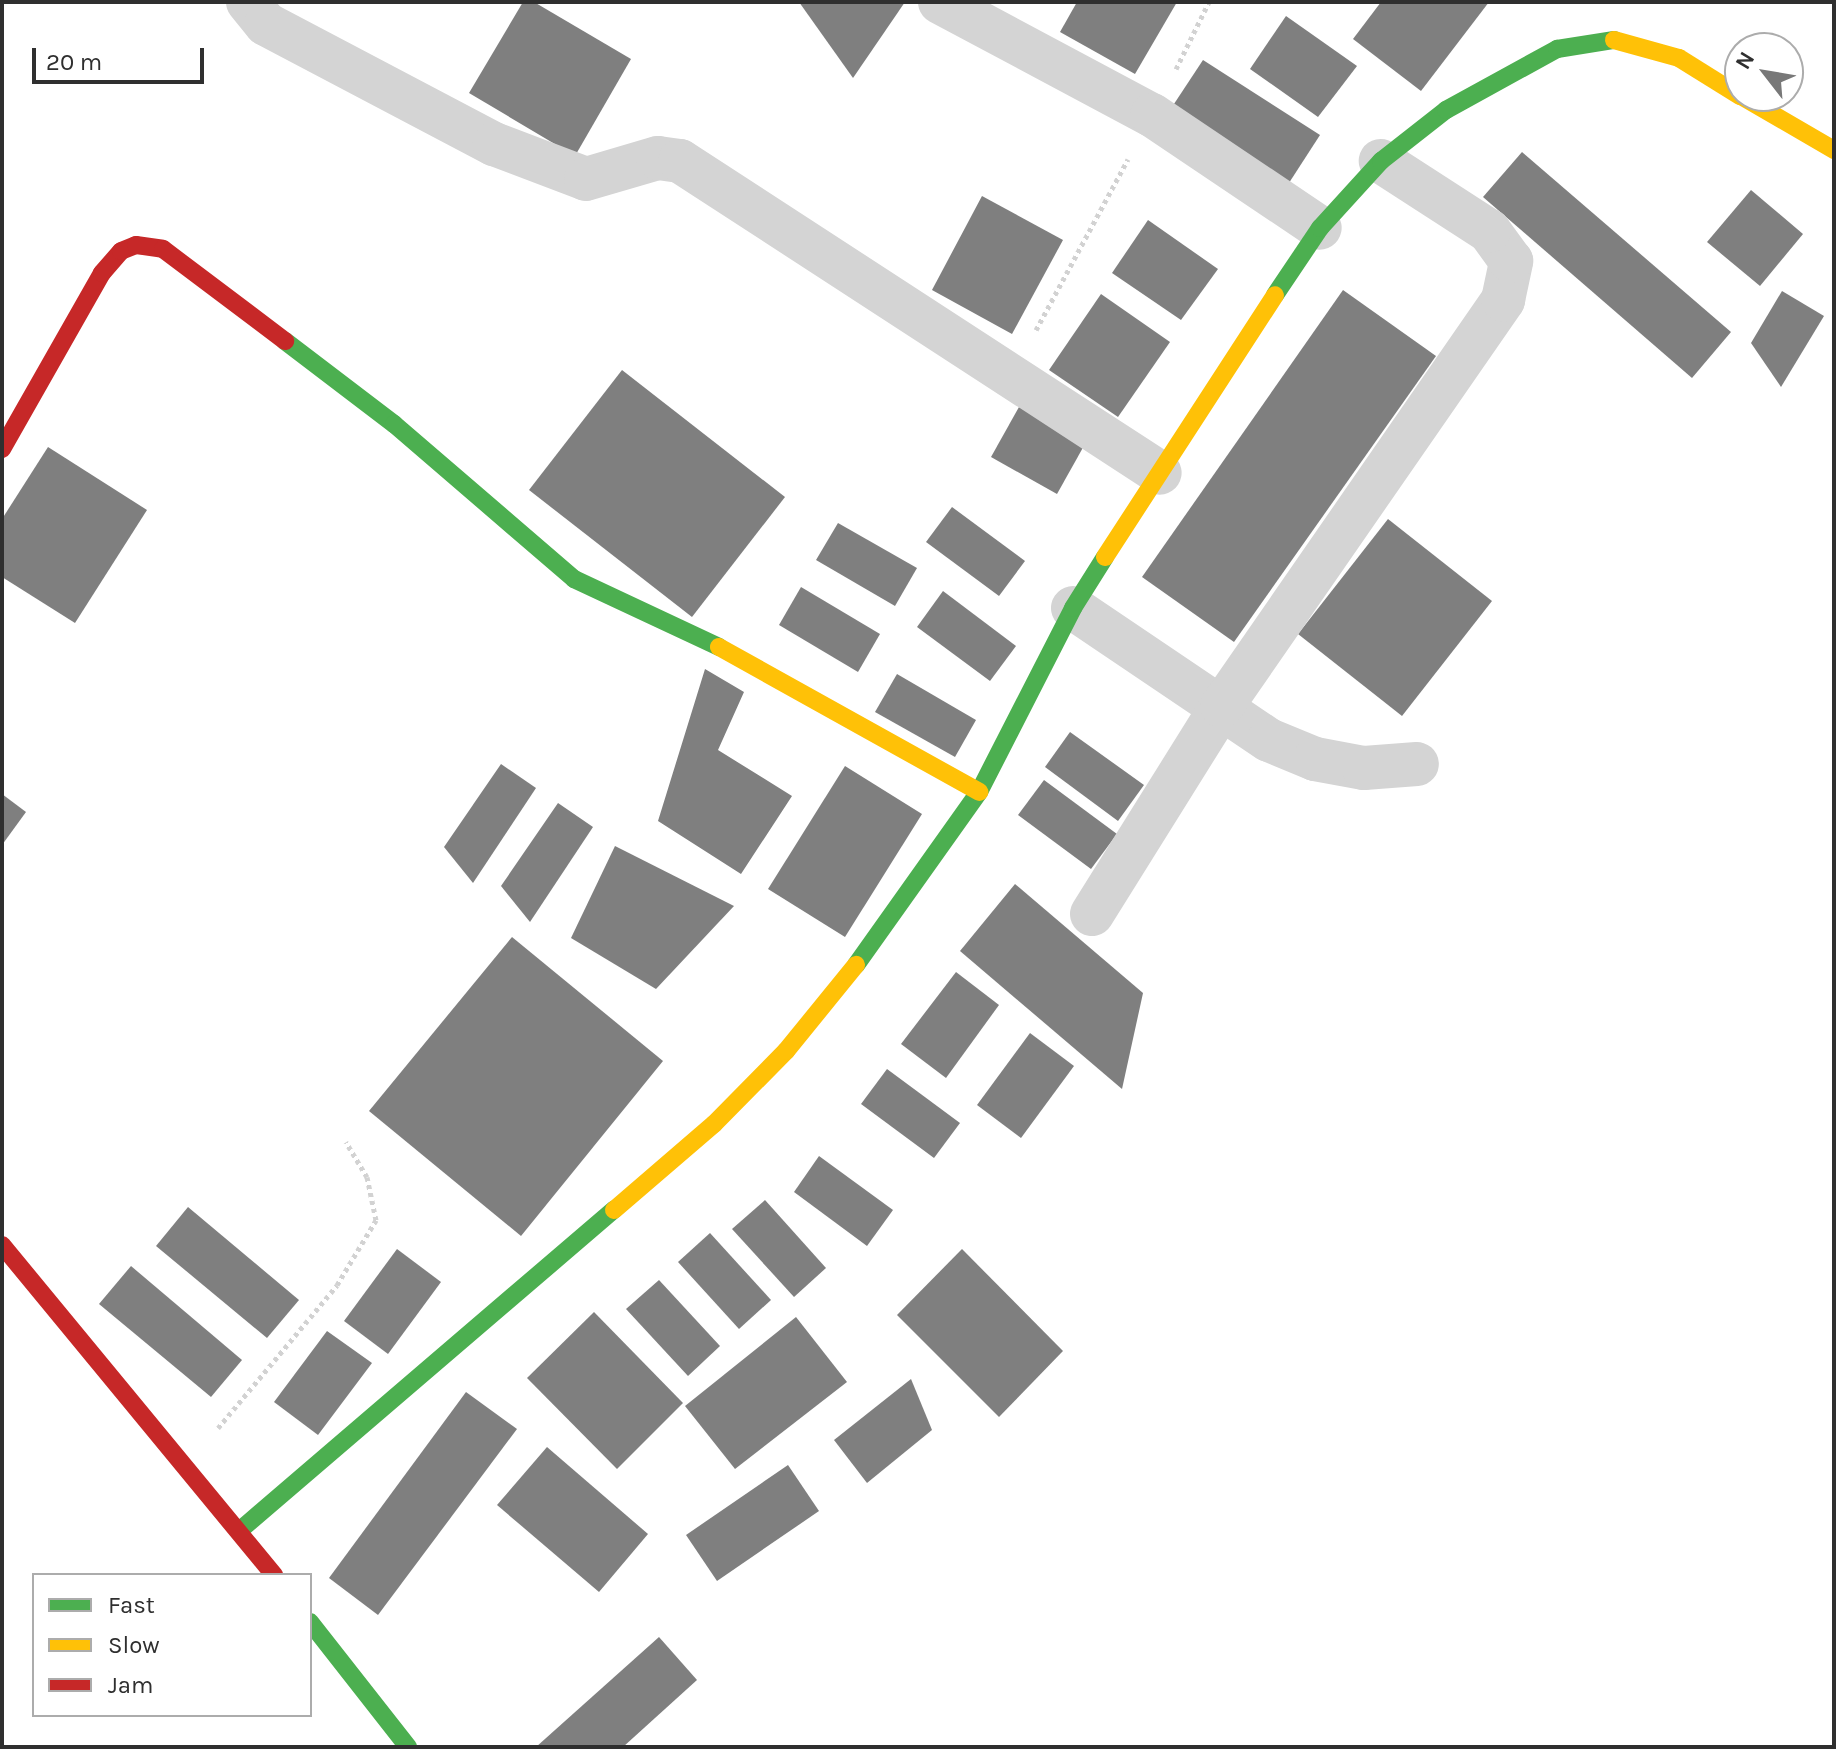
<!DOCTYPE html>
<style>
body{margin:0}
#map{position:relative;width:1836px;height:1749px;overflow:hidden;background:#fff;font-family:Karla,sans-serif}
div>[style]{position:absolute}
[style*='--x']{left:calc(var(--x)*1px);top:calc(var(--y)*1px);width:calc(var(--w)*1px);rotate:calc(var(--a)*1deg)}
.building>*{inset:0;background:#7f7f7f}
.path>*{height:5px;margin-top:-2.5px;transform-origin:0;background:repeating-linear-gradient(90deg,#d2d2d2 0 4px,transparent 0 8px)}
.street>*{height:44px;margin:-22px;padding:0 22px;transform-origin:22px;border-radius:22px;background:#d4d4d4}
.fast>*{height:18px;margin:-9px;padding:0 9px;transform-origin:9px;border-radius:9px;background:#4caf50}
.slow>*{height:18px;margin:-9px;padding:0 9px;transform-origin:9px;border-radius:9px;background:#ffc107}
.jam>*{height:18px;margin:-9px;padding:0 9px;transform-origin:9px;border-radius:9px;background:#c62828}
span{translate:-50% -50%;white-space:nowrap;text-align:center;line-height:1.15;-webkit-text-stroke:8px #fff;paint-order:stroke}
.frame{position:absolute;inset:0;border:4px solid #2f2f2f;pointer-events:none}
.legend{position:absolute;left:32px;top:1573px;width:280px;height:144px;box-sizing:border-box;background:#fff;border:2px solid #acacac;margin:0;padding:10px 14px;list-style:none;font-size:24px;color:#2f2f2f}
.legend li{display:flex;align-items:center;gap:16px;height:40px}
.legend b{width:40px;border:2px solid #acacac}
.north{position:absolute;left:1724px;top:32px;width:80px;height:80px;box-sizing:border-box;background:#fff;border:2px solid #acacac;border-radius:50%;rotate:301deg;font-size:22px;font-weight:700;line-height:32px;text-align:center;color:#2f2f2f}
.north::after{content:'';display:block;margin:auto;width:28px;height:36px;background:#787878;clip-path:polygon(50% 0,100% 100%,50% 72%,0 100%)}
.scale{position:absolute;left:32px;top:48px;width:172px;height:36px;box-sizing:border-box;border:4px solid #2f2f2f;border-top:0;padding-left:10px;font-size:24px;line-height:28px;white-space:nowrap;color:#2f2f2f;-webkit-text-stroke:6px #fff;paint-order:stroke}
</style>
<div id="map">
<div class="building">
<i style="clip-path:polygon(523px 2px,534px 2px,631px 59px,575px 156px,469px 93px)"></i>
<i style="clip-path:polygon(799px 2px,905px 2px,853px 78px)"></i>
<i style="clip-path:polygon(1077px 2px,1177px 2px,1135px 74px,1060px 32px)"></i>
<i style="clip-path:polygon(1381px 2px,1489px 2px,1421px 91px,1353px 39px)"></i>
<i style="clip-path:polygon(1286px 16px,1357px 66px,1318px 117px,1250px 69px)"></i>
<i style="clip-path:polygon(1203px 60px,1320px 135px,1287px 186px,1170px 110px)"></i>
<i style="clip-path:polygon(1522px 152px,1731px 332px,1692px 378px,1483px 197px)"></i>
<i style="clip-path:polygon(1751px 190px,1803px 234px,1760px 286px,1707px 242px)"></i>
<i style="clip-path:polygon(982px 196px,1063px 240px,1012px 334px,932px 290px)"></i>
<i style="clip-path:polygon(1148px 220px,1218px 269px,1181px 320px,1112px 273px)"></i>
<i style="clip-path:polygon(1343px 290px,1436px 356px,1234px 642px,1142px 577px)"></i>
<i style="clip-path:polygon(1782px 291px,1824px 316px,1781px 387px,1751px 343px)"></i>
<i style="clip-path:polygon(1101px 294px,1170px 342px,1118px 417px,1049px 370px)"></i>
<i style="clip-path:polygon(622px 370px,785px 497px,692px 617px,529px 490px)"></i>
<i style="clip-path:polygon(1019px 407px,1085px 444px,1057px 494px,991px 457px)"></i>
<i style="clip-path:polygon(48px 447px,147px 510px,75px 623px,2px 577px,2px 519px)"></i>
<i style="clip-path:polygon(952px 507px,1025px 561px,999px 596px,926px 542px)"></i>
<i style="clip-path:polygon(1388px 519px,1492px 601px,1402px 716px,1298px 634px)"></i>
<i style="clip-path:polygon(838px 523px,917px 568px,895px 606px,816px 560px)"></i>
<i style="clip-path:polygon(801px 587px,880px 634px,858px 672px,779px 625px)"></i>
<i style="clip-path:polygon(943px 591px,1016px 646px,990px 681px,917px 627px)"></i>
<i style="clip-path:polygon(705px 669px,744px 692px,718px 750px,792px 796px,741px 874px,658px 821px)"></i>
<i style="clip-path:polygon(897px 674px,976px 720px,955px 757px,875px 712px)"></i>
<i style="clip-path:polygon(1070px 732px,1144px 785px,1118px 821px,1045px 767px)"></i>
<i style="clip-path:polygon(501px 764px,536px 788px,473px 883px,444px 847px)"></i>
<i style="clip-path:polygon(845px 766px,922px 814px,845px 937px,768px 889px)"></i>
<i style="clip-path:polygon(1044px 780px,1117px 834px,1091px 869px,1018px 815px)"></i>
<i style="clip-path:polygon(2px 794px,26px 812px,2px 845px)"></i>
<i style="clip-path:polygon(558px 803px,593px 827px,530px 922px,501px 886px)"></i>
<i style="clip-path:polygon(615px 846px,734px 906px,656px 989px,571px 938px)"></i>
<i style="clip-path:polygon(1015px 884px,1143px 993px,1122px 1089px,960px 951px)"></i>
<i style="clip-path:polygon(512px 937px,663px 1061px,521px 1236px,369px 1111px)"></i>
<i style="clip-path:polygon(956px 972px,999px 1005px,946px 1078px,901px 1044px)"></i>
<i style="clip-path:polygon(1030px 1033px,1074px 1066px,1021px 1138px,977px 1105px)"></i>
<i style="clip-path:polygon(887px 1069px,960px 1123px,934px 1158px,861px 1104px)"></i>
<i style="clip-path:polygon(819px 1156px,893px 1210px,867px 1246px,794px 1192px)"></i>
<i style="clip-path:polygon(765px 1200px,826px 1268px,794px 1297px,732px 1229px)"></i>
<i style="clip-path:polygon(188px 1207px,299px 1300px,267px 1338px,156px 1246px)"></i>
<i style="clip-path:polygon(710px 1233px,771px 1300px,739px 1329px,678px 1262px)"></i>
<i style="clip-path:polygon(397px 1249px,441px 1282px,388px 1354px,344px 1321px)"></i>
<i style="clip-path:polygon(962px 1249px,1063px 1351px,999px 1417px,897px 1315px)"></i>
<i style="clip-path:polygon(131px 1266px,242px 1360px,211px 1397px,99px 1304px)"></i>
<i style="clip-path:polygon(659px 1280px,720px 1346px,688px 1376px,626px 1309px)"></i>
<i style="clip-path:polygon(594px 1312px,683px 1403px,617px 1469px,527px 1378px)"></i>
<i style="clip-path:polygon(796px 1317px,847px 1382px,735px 1469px,685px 1406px)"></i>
<i style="clip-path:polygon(327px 1331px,372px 1363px,318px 1435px,274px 1402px)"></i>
<i style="clip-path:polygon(911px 1379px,932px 1430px,867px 1483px,834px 1440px)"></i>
<i style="clip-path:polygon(466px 1392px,517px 1429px,378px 1615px,329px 1578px)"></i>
<i style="clip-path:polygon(547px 1447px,648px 1534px,599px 1592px,497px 1505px)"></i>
<i style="clip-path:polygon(788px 1465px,819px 1511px,717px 1581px,686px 1535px)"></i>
<i style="clip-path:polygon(659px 1637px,697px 1680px,623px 1747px,536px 1747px)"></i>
</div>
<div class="path">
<i style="--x:1176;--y:69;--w:75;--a:-63.8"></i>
<i style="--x:1036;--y:330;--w:194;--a:-61.7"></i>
<i style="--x:218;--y:1428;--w:186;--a:-50.2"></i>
<i style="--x:337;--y:1285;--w:76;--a:-59"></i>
<i style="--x:376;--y:1220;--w:44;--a:-101.8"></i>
<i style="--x:367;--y:1177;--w:41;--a:-121"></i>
</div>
<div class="street">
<i style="--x:248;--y:2;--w:28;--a:51"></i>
<i style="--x:266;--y:24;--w:258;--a:27.8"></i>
<i style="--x:494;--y:144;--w:98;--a:20.8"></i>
<i style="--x:586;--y:179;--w:75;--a:-16.3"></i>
<i style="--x:658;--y:158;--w:22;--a:8"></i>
<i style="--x:680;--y:161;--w:572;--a:33.02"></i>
<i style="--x:940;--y:2;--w:240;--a:28.1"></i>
<i style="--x:1152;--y:115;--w:202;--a:33.9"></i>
<i style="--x:1073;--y:608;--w:236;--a:34"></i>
<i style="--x:1269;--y:740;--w:50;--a:22.4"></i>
<i style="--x:1315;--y:759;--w:50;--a:10.4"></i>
<i style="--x:1364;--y:768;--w:53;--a:-4.3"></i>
<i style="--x:1092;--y:914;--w:245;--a:-58"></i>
<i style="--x:1222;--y:706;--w:494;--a:-55.3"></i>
<i style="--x:1503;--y:300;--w:40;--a:-78"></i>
<i style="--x:1511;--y:261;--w:37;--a:-126"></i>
<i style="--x:1489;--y:231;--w:129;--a:-147.1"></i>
</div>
<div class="fast">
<i style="--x:1275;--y:295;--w:81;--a:-56.1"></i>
<i style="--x:1320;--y:228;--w:91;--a:-47.7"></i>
<i style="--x:1381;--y:161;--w:83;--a:-38.1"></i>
<i style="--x:1446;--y:110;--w:127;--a:-28.8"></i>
<i style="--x:1557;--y:49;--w:58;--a:-9"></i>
<i style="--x:285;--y:341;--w:137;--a:37.3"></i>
<i style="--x:394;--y:424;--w:238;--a:40.7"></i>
<i style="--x:574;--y:579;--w:160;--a:25.1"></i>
<i style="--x:856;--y:965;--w:212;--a:-54.6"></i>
<i style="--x:979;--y:792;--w:207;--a:-62.9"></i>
<i style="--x:1073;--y:608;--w:60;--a:-57.9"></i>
<i style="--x:239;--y:1531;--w:494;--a:-40.6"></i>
<i style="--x:310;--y:1622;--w:159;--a:51.9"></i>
</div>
<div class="slow">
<i style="--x:1614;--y:40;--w:67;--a:15.5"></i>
<i style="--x:1679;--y:58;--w:72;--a:31.9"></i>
<i style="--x:1741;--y:96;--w:108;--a:30.1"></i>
<i style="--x:1105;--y:557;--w:312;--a:-57"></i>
<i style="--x:719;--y:647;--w:298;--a:29.1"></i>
<i style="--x:614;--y:1210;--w:132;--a:-40.7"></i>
<i style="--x:714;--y:1124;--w:103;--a:-45.4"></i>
<i style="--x:786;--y:1051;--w:111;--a:-50.9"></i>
</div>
<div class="jam">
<i style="--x:2;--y:449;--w:202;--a:-60.4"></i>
<i style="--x:102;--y:273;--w:29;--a:-49"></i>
<i style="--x:121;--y:251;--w:16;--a:-22"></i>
<i style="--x:136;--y:245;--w:27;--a:8"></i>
<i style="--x:163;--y:249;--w:153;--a:37"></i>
<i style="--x:2;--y:1245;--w:428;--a:50.5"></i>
</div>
<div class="frame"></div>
<ul class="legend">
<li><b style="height:10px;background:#4caf50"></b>Fast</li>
<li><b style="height:10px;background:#ffc107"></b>Slow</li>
<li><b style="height:10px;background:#c62828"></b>Jam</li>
</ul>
<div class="north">N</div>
<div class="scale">20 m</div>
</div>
